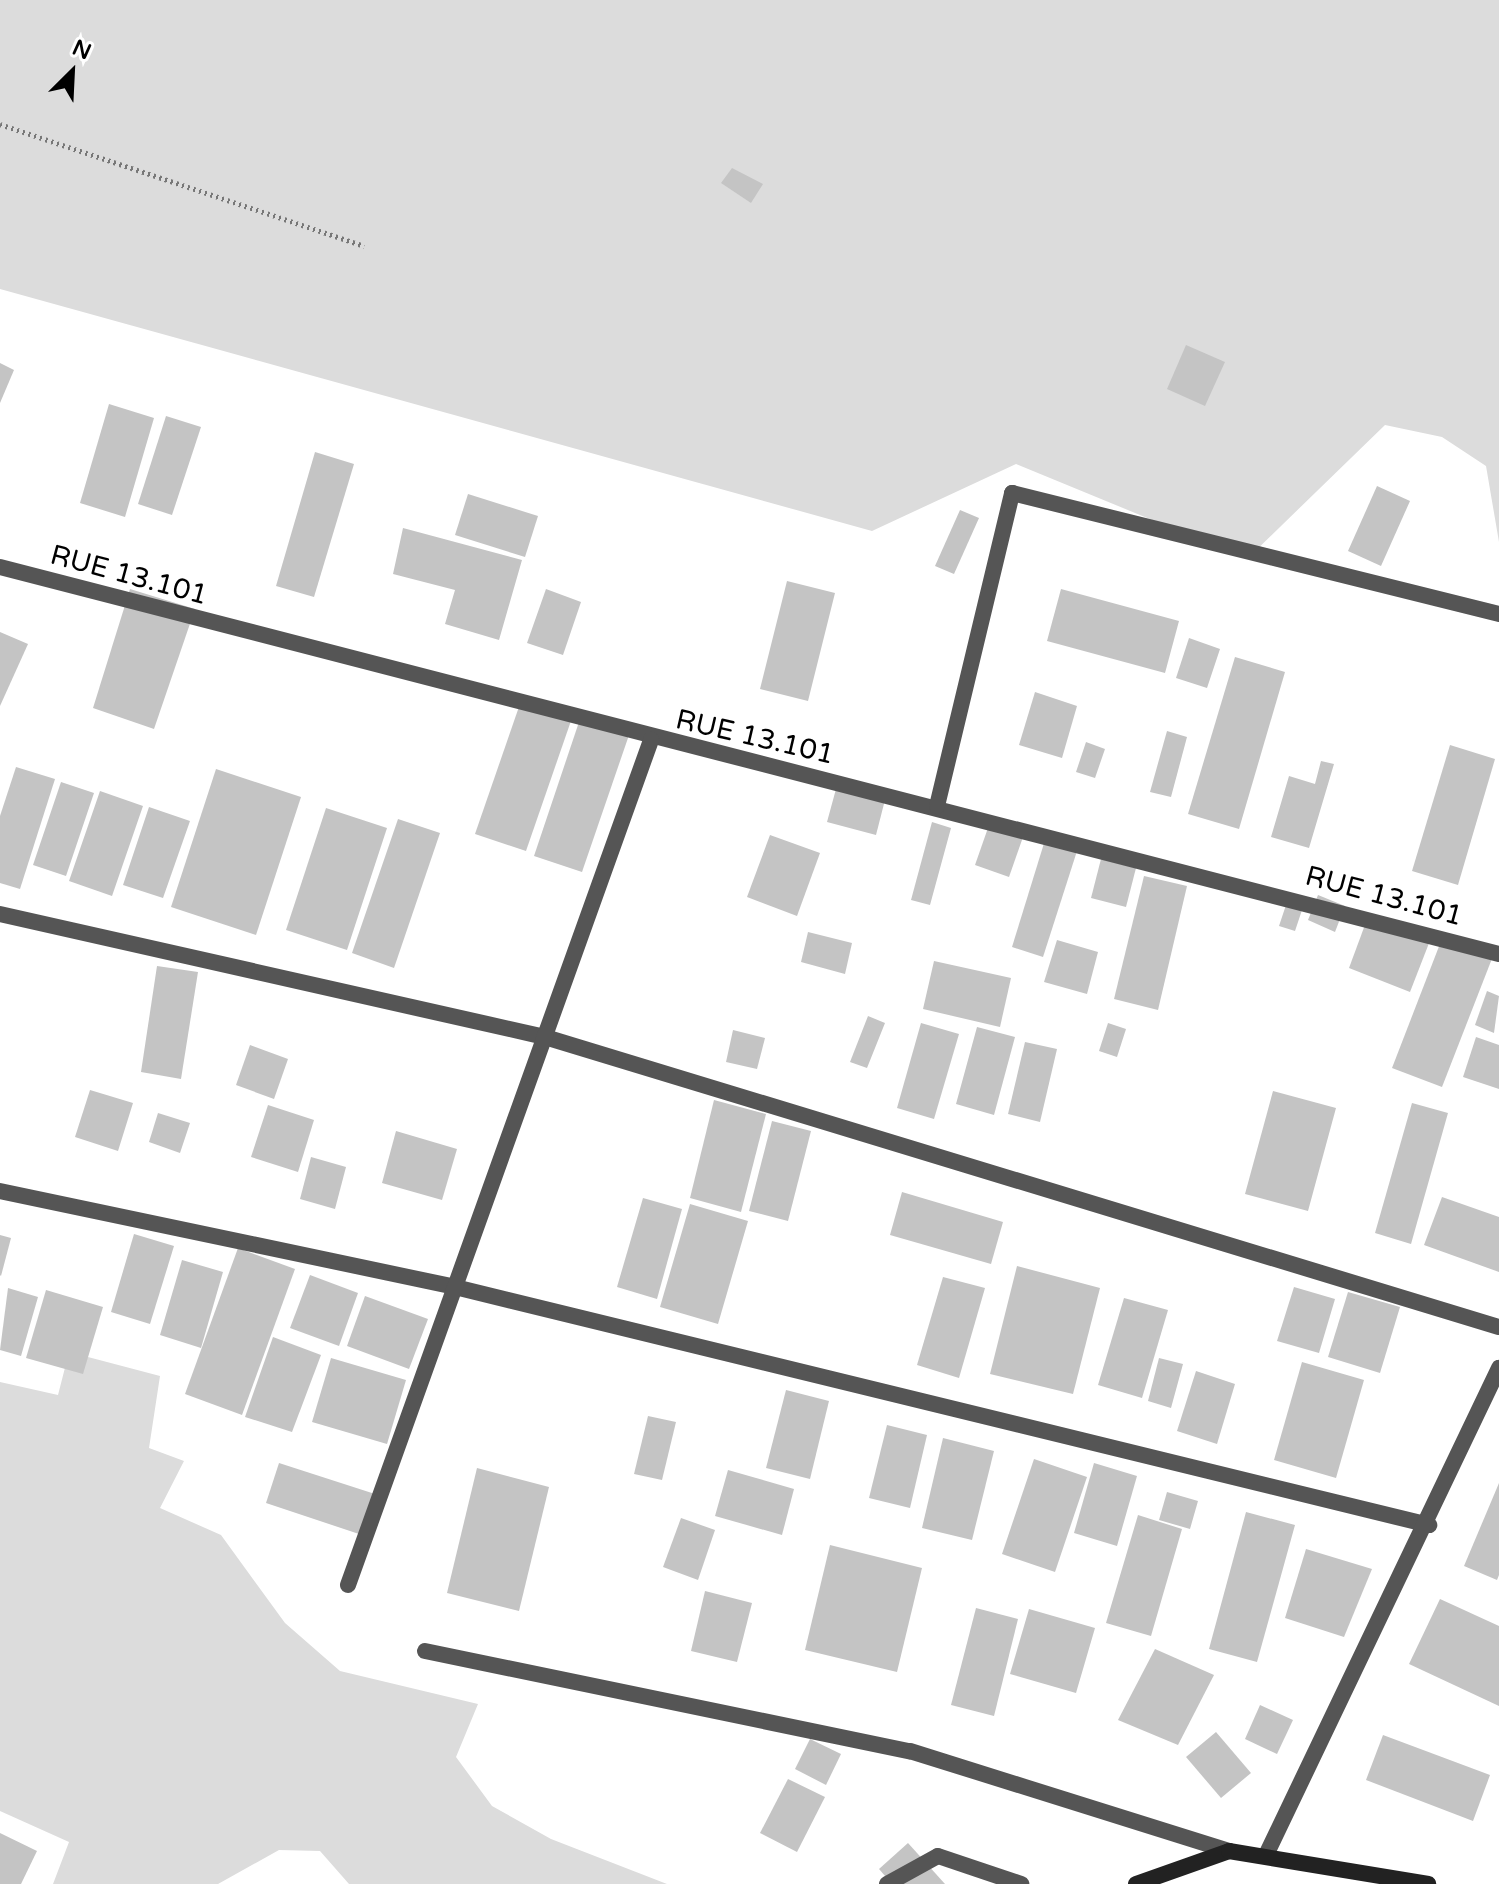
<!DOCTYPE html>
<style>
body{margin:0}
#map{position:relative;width:1499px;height:1884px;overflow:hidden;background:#fff;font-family:"Varela Round",sans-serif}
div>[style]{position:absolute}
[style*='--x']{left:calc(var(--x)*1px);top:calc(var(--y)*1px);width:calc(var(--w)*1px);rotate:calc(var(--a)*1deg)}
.green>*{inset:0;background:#dcdcdc}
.building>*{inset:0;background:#c4c4c4}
.path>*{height:5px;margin-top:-2.5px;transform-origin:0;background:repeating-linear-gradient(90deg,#777 0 2px,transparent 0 6px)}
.lane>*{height:16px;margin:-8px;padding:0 8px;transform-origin:8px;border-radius:8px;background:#555}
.street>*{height:16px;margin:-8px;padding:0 8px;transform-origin:8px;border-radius:8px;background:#555}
.secondary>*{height:16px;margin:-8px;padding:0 8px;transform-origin:8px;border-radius:8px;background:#222}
span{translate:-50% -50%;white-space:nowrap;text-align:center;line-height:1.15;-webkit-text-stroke:6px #fff;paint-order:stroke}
.street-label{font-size:28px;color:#000}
.north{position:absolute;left:32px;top:32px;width:80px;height:80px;-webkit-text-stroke:6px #fff;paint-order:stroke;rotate:24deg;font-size:22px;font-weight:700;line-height:32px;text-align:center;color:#000}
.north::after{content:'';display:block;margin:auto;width:28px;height:36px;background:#000;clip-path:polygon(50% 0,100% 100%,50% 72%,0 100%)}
</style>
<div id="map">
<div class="green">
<i style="clip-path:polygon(0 0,1499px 0,1499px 542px,1486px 466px,1442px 437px,1385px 425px,1247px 559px,1016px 464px,872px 531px,0 289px)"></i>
<i style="clip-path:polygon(69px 1352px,160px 1376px,149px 1448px,184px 1461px,160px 1508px,221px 1535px,285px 1623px,340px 1671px,478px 1704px,456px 1757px,492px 1806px,551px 1839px,667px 1884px,349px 1884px,320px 1851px,279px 1850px,218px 1884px,53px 1884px,69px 1842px,0 1811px,0 1382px,58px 1395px)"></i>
</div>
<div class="building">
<i style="clip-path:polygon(732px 168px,763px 184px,751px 203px,721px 183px)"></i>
<i style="clip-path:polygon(1186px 345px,1225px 362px,1205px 406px,1167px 389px)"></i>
<i style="clip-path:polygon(0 363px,14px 370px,0 403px)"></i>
<i style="clip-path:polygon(109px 404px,154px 418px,125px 517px,80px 503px)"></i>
<i style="clip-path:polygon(166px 416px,201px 427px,172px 515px,138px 504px)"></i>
<i style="clip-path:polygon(315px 452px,354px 464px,314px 597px,276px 586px)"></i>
<i style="clip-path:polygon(1377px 486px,1410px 501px,1381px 566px,1348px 551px)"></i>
<i style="clip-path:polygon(468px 494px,538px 516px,525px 557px,455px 535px)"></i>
<i style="clip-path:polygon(960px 510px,979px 518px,954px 574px,935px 566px)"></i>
<i style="clip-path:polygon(403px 528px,522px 560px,499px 640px,445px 624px,455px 590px,393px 574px)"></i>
<i style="clip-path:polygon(787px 581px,835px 593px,808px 701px,760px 689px)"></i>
<i style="clip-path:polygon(130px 589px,195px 609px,154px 729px,93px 708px)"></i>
<i style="clip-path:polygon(546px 589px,581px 602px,563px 655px,527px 643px)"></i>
<i style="clip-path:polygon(1061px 589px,1179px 621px,1165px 673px,1047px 641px)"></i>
<i style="clip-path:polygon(0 632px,28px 644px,0 706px)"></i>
<i style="clip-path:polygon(1189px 638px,1220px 649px,1207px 688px,1176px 678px)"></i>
<i style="clip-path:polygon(1235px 657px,1285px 672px,1239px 829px,1188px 814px)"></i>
<i style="clip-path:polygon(1035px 692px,1077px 706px,1062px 758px,1019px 745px)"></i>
<i style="clip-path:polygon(522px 698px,573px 715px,526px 851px,475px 834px)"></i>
<i style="clip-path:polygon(580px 719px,629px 735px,582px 872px,534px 856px)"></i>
<i style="clip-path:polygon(1167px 731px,1187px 737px,1171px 797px,1150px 792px)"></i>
<i style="clip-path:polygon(1086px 742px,1105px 749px,1095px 778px,1076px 772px)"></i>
<i style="clip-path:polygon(1450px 745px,1495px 759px,1458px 885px,1412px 871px)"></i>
<i style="clip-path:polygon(1321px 761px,1334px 764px,1309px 848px,1271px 837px,1289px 776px,1315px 784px)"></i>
<i style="clip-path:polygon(16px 767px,55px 779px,20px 889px,0 883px,0 816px)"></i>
<i style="clip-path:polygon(216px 769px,301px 797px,256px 935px,171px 907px)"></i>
<i style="clip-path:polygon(839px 778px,887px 792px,876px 835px,827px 822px)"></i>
<i style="clip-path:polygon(61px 782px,94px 793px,66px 876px,33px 865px)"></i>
<i style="clip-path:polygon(100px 791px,143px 806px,112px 896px,69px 881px)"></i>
<i style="clip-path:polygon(149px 807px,190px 821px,163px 898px,123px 885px)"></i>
<i style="clip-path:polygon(326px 808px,387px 828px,347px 950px,286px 930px)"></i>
<i style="clip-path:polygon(398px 819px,440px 833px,394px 968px,352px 953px)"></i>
<i style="clip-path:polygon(932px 822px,951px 828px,930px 905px,911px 900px)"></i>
<i style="clip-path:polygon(989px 825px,1023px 837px,1009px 877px,975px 865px)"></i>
<i style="clip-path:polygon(770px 835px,820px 853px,797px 916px,747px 897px)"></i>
<i style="clip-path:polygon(1045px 840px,1077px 851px,1043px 957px,1012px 947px)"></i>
<i style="clip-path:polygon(1101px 859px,1136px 868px,1126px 907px,1091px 898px)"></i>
<i style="clip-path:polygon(1144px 876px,1187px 886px,1158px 1010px,1114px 999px)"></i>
<i style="clip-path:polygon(1318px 895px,1345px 906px,1335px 932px,1308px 920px)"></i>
<i style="clip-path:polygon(1286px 905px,1302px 910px,1295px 931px,1279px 926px)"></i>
<i style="clip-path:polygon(1369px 914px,1431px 938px,1410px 992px,1349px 968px)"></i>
<i style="clip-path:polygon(808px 932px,852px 943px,845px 974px,801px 962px)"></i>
<i style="clip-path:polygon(1443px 936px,1493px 956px,1442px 1087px,1392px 1068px)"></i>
<i style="clip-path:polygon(1057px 940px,1098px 952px,1087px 994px,1044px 982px)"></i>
<i style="clip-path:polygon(934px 961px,1011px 978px,1000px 1027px,923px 1009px)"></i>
<i style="clip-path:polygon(157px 966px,198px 972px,181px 1079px,141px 1072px)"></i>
<i style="clip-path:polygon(1487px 991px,1499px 996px,1494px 1033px,1475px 1025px)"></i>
<i style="clip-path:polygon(868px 1016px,885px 1023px,867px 1068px,850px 1062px)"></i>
<i style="clip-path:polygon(921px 1023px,959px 1034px,934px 1119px,897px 1108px)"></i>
<i style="clip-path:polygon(1108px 1023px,1126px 1029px,1117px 1057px,1099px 1051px)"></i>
<i style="clip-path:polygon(977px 1027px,1015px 1037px,994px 1115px,956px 1104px)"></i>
<i style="clip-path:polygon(733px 1030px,765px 1038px,757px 1069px,726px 1062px)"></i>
<i style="clip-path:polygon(1476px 1037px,1499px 1045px,1499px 1089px,1463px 1077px)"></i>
<i style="clip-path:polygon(1025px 1042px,1057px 1049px,1040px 1122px,1008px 1114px)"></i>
<i style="clip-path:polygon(250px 1045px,288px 1059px,274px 1099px,236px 1085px)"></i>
<i style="clip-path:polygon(90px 1090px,133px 1103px,118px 1151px,75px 1137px)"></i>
<i style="clip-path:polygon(1273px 1091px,1336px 1108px,1308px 1211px,1245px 1194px)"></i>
<i style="clip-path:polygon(714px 1100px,766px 1114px,741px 1212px,690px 1198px)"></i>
<i style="clip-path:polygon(1412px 1103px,1448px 1113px,1411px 1244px,1375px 1233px)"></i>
<i style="clip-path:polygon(268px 1105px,314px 1120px,298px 1172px,251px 1157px)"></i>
<i style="clip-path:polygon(158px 1113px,190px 1123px,180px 1153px,149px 1142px)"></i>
<i style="clip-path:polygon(772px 1121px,811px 1131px,788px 1221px,749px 1211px)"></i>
<i style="clip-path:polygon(396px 1131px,457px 1149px,442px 1200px,382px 1183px)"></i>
<i style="clip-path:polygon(311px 1157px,346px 1167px,335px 1209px,300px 1199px)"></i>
<i style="clip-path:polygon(902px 1192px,1003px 1222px,991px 1264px,890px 1235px)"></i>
<i style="clip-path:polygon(1442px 1197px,1499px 1217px,1499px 1272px,1424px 1245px)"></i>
<i style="clip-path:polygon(643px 1198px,682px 1209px,657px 1299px,617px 1287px)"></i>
<i style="clip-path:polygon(690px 1204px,748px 1221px,718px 1324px,660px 1307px)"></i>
<i style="clip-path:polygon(134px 1234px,174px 1246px,150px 1324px,111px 1312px)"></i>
<i style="clip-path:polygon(0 1235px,11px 1238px,1px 1276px,0 1275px)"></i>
<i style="clip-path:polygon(238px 1248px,295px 1269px,242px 1415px,185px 1394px)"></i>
<i style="clip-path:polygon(182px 1260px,223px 1272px,201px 1348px,160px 1335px)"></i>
<i style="clip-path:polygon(1017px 1266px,1100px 1288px,1073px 1394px,990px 1374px)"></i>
<i style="clip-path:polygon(310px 1275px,358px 1293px,339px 1346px,290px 1328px)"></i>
<i style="clip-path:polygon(943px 1277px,985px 1288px,959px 1378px,917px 1365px)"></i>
<i style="clip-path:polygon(1294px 1287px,1335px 1299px,1319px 1353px,1277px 1341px)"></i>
<i style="clip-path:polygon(8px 1288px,38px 1297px,21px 1356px,0 1350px)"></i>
<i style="clip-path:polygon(46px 1290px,103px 1307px,83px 1374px,26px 1358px)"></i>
<i style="clip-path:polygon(1348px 1292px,1400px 1307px,1380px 1373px,1328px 1357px)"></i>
<i style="clip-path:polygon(365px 1296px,428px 1319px,409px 1369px,347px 1346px)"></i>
<i style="clip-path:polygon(1124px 1298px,1168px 1310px,1142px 1398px,1098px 1385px)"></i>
<i style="clip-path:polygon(273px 1337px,321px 1355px,292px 1432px,245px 1417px)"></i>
<i style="clip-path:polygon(331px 1358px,406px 1380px,387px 1444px,312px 1422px)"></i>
<i style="clip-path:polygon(1159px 1358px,1183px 1364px,1171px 1408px,1148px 1401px)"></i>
<i style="clip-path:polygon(1302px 1362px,1364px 1380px,1336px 1478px,1274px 1460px)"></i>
<i style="clip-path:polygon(1196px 1371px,1235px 1384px,1217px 1444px,1177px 1431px)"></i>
<i style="clip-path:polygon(786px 1390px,829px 1401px,810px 1479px,766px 1468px)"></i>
<i style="clip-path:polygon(648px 1416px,676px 1422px,662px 1480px,634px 1474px)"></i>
<i style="clip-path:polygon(887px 1425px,927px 1435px,910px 1508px,869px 1498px)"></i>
<i style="clip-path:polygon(943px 1438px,994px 1451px,972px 1540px,922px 1528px)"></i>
<i style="clip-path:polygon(1034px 1459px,1087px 1477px,1055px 1572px,1002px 1554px)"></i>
<i style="clip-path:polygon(279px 1463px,375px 1494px,362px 1535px,266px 1503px)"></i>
<i style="clip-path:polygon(1094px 1463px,1137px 1476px,1117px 1546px,1074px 1533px)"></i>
<i style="clip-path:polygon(477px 1468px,549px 1487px,519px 1611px,447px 1593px)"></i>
<i style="clip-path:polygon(728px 1470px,794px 1489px,782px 1535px,715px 1516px)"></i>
<i style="clip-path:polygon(1499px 1483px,1499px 1575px,1497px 1580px,1464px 1566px)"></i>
<i style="clip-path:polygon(1167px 1492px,1198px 1501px,1190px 1529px,1159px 1520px)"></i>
<i style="clip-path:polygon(1246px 1512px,1295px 1525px,1257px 1662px,1209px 1649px)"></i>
<i style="clip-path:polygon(1138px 1515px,1182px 1529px,1151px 1636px,1106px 1623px)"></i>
<i style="clip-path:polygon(681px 1518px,715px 1530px,698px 1580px,663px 1567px)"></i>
<i style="clip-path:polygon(830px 1545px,922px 1568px,897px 1672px,805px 1650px)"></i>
<i style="clip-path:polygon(1306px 1549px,1372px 1569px,1344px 1637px,1285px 1618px)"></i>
<i style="clip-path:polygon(705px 1591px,752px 1603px,737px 1662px,691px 1651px)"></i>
<i style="clip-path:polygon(1440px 1599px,1499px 1626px,1499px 1706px,1409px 1664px)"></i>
<i style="clip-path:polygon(976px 1608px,1018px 1619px,994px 1716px,951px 1705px)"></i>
<i style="clip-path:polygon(1029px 1609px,1095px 1628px,1076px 1693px,1010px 1674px)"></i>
<i style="clip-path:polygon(1155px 1649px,1214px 1675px,1178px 1745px,1118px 1720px)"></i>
<i style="clip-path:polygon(1260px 1705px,1293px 1720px,1277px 1754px,1245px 1739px)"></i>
<i style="clip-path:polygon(1216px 1732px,1251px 1773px,1221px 1798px,1186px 1757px)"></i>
<i style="clip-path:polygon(1383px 1735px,1490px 1775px,1473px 1821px,1366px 1780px)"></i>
<i style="clip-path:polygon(810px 1739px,841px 1754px,826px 1785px,795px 1769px)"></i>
<i style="clip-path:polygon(788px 1779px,825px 1797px,797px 1852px,760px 1833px)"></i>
<i style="clip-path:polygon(0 1833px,37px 1851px,21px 1884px,0 1884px)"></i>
<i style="clip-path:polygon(908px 1843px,945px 1884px,892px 1884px,879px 1869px)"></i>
</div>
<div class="path">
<i style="--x:0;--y:124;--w:384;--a:18.5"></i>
</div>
<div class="lane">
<i style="--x:887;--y:1884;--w:58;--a:-28.8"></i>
<i style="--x:938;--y:1856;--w:88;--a:18.6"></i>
</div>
<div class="street">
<i style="--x:0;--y:567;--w:1548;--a:14.48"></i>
<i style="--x:937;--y:806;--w:322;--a:-76.5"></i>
<i style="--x:1012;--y:493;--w:502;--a:13.95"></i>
<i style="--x:0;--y:914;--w:559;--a:12.72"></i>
<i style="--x:545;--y:1037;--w:997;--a:16.91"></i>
<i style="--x:0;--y:1191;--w:465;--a:11.9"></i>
<i style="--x:455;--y:1287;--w:1003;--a:13.73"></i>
<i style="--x:348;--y:1585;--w:898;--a:-70.27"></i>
<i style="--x:425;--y:1651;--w:495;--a:11.7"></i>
<i style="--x:910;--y:1751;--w:334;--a:17.4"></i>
<i style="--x:1267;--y:1853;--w:538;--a:-64.44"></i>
</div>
<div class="secondary">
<i style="--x:1136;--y:1884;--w:99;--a:-19.5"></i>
<i style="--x:1229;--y:1851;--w:202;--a:9.4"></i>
</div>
<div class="street-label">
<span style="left:129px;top:575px;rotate:15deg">RUE 13.101</span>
<span style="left:755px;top:737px;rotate:13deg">RUE 13.101</span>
<span style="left:1384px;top:896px;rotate:15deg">RUE 13.101</span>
</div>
<div class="north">N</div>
</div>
